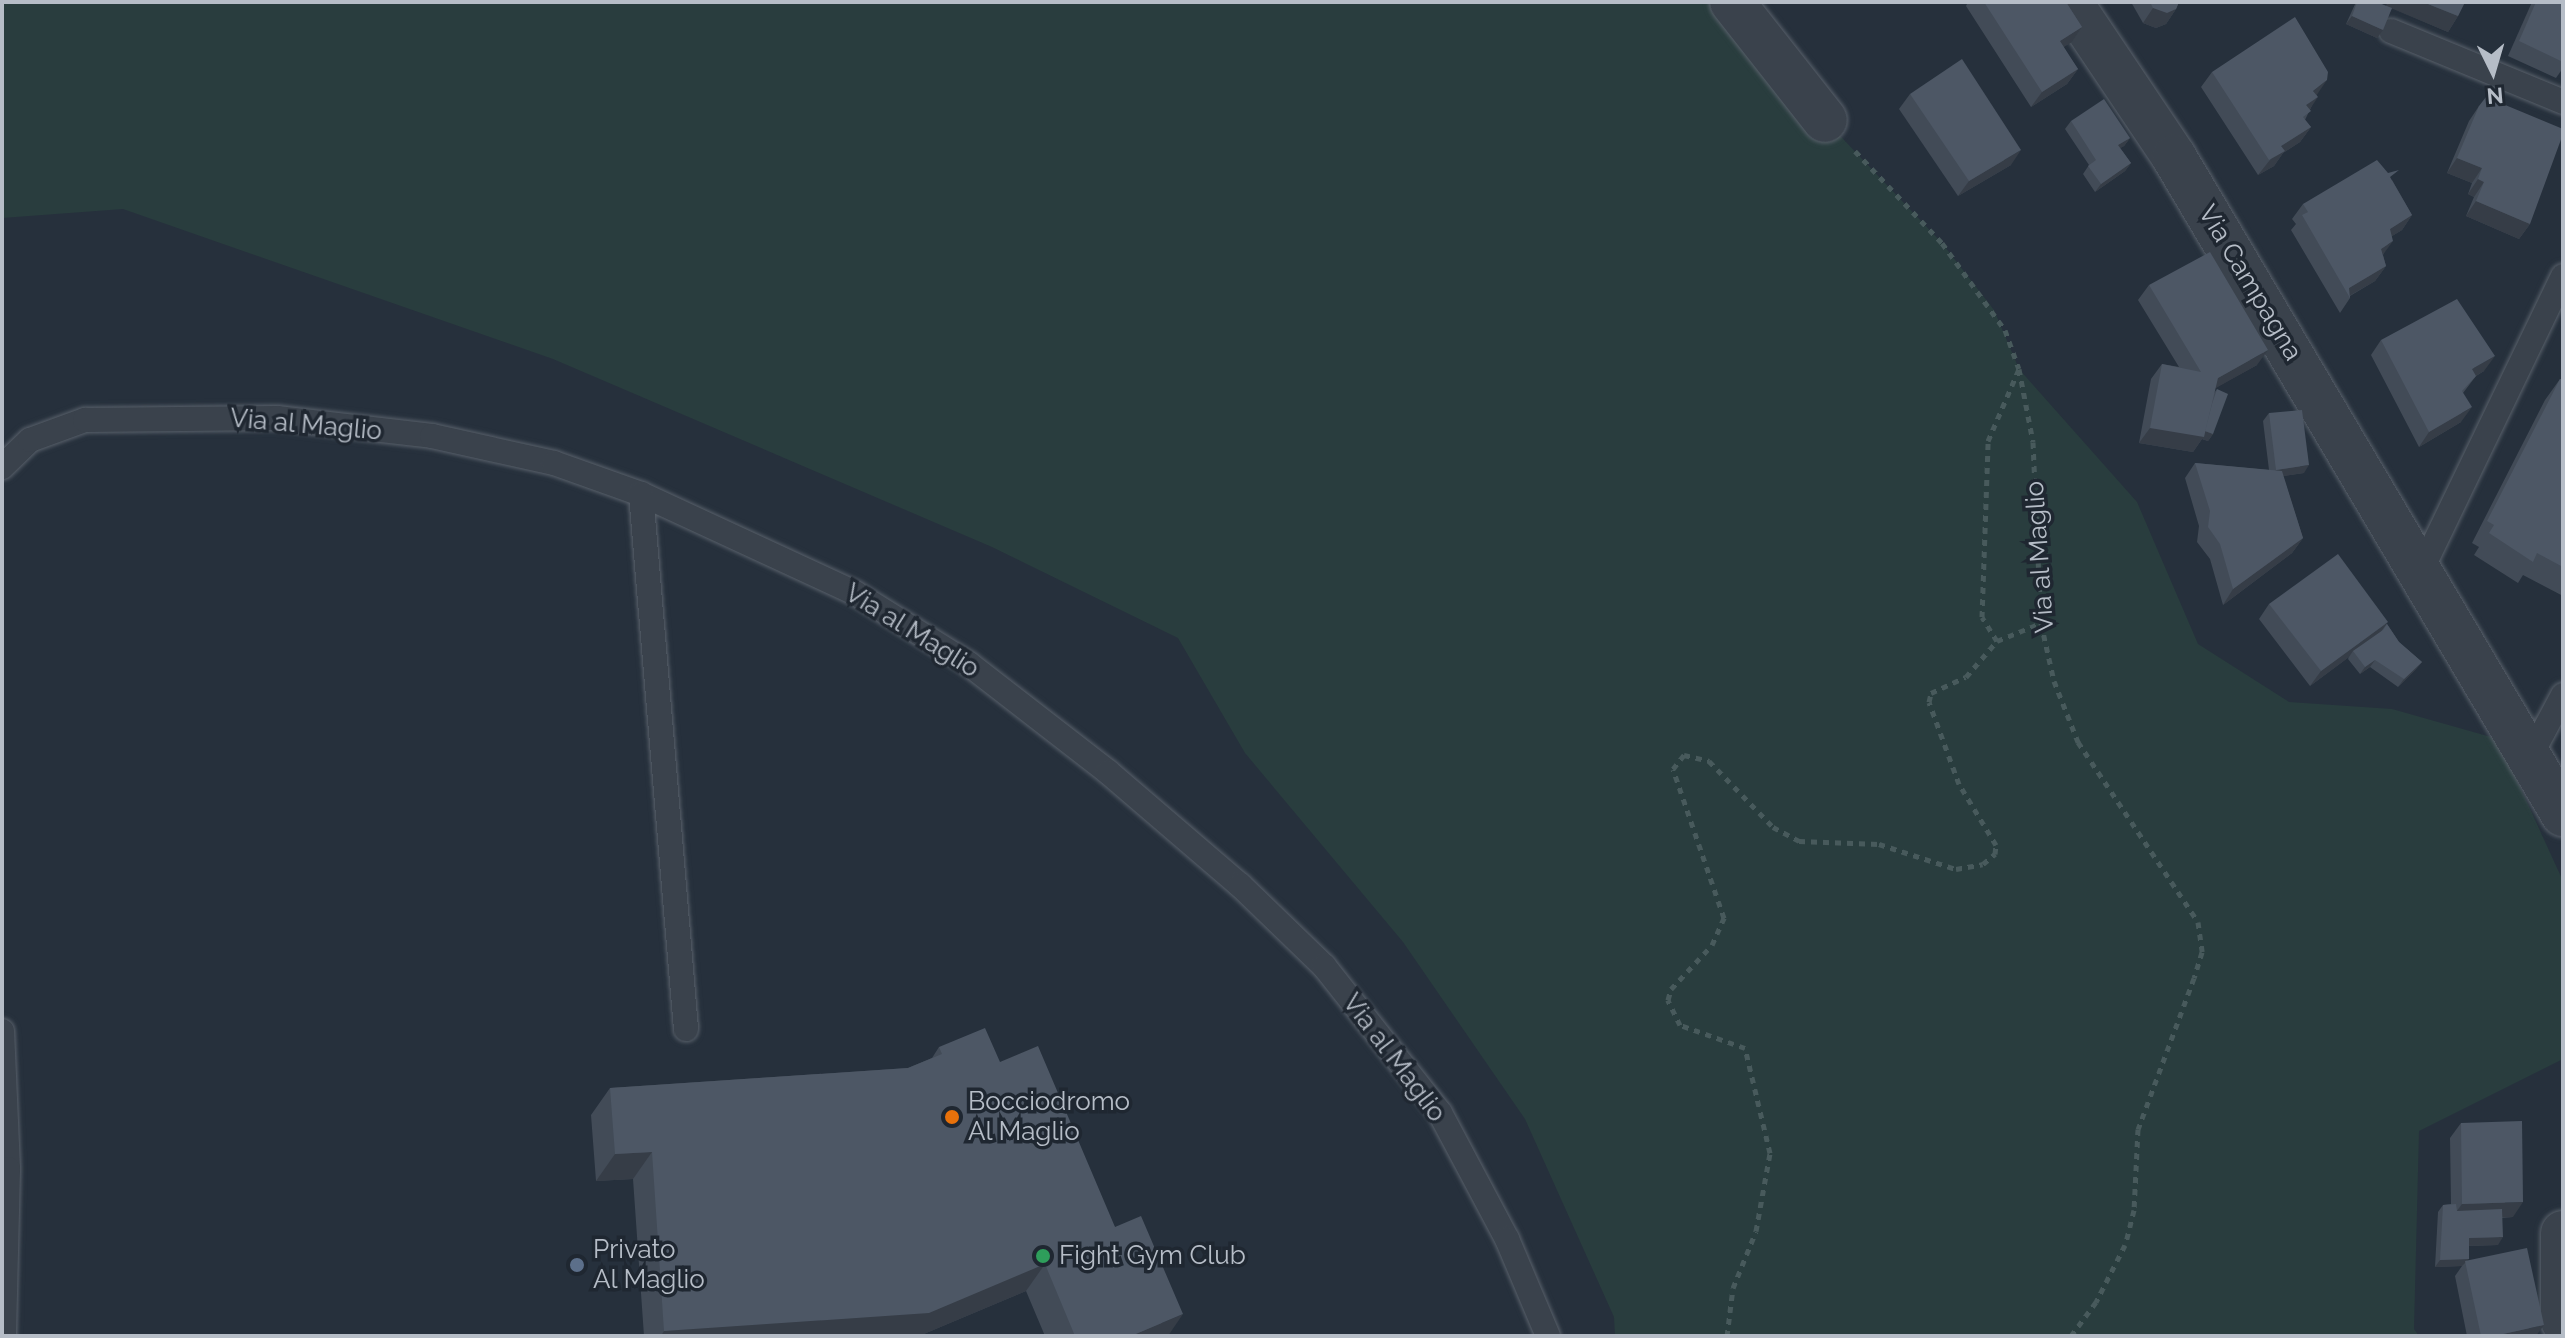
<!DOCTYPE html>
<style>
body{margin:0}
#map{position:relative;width:2565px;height:1338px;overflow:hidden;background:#26303c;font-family:Raleway,sans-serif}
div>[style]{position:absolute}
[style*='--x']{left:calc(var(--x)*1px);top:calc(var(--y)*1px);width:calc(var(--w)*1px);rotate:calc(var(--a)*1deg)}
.green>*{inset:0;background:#293d3e}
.path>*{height:5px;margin-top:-2.5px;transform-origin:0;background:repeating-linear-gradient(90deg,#485a5c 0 6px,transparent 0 12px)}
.roads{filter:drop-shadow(0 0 2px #58606a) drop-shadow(0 0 2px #58606a)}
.lane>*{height:24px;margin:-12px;padding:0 12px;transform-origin:12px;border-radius:12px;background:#3a424c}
.street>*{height:44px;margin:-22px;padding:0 22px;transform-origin:22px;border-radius:22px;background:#3a424c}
.wall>*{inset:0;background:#424b57}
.shaded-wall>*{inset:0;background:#363d47}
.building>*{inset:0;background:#4d5765}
.dots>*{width:22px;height:22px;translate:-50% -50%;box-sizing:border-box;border:4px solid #1f2731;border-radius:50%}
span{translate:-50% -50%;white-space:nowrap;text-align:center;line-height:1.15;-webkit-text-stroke:7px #1f2731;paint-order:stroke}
.street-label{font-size:26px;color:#b6bdc7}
.poi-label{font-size:26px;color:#b6bdc7}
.left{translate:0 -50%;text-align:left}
.frame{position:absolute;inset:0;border:4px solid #b6bdc7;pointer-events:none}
.north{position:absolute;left:2453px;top:32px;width:80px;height:80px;-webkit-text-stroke:6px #1f2731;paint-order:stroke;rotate:175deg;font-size:22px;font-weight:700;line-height:32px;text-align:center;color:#b6bdc7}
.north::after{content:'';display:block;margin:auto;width:28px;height:36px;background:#b6bdc7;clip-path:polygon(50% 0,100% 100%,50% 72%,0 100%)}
</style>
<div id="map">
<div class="green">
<i style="clip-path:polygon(2px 2px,1732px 2px,1825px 120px,1942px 243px,1994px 310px,2019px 369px,2137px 502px,2198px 644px,2289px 702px,2392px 709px,2498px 739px,2563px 881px,2563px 1059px,2419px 1131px,2414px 1329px,2419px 1336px,1615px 1336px,1614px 1317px,1525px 1119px,1403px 942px,1245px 753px,1178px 638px,992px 547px,553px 359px,123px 209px,2px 218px)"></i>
</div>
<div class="path">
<i style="--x:1855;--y:151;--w:127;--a:46.6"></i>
<i style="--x:1942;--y:243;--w:107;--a:54.1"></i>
<i style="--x:2005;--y:330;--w:41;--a:70.3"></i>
<i style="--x:2019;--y:369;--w:74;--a:79.1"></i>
<i style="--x:2033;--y:442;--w:181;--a:87.5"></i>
<i style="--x:2041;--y:623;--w:59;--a:77.4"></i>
<i style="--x:2054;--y:681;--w:66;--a:68.5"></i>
<i style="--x:2078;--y:742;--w:216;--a:56.3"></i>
<i style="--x:2198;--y:922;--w:30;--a:82"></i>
<i style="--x:2202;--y:952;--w:27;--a:107"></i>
<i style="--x:2194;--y:978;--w:161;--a:110.3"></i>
<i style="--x:2138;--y:1129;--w:81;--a:92.8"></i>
<i style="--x:2134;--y:1210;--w:36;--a:104"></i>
<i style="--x:2125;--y:1245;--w:64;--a:117"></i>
<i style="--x:2096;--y:1302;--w:42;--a:126.3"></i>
<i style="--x:1997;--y:641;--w:28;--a:-122"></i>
<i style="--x:1982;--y:617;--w:176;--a:-88"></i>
<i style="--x:1988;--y:441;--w:78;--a:-66.7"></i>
<i style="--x:1727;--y:1336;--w:48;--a:-82.9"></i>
<i style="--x:1733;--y:1288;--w:61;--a:-68"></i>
<i style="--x:1756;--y:1231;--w:79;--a:-79.8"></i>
<i style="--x:1770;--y:1153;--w:108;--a:-103.4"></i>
<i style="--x:1745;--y:1048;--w:69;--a:-160.5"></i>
<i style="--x:1680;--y:1025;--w:28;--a:-116"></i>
<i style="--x:1668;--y:1000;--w:11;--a:-75"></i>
<i style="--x:1671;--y:989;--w:60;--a:-47"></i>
<i style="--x:1712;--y:945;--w:30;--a:-66"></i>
<i style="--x:1724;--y:918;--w:157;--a:-108.9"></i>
<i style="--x:1673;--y:769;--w:18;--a:-52"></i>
<i style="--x:1684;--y:755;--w:26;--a:13"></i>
<i style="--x:1709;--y:761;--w:92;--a:45.9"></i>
<i style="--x:1773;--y:827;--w:30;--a:28"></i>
<i style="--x:1799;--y:841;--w:80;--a:2.1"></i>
<i style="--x:1879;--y:844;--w:81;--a:18"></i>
<i style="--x:1956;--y:869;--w:27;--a:-10"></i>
<i style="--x:1983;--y:864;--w:16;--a:-40"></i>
<i style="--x:1995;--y:854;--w:9;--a:-84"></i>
<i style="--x:1996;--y:845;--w:71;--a:-121.2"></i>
<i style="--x:1959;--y:784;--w:87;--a:-110.1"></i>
<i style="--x:1929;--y:702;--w:9;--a:-77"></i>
<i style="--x:1931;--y:693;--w:38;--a:-25"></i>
<i style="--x:1966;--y:677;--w:48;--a:-49.3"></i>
<i style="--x:1997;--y:641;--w:48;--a:-22.2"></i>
</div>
<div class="roads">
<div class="lane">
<i style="--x:2391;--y:31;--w:186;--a:22.4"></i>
<i style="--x:2;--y:467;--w:39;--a:-44"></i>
<i style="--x:30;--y:440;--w:59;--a:-20"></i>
<i style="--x:85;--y:420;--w:192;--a:-0.6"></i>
<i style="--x:277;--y:418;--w:156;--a:6.6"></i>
<i style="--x:432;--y:436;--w:125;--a:12.5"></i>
<i style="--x:554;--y:463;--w:92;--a:19.6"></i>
<i style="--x:641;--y:494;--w:236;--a:24.8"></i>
<i style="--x:855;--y:593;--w:134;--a:31.9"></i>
<i style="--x:969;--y:664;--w:176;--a:37.8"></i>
<i style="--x:1108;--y:772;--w:174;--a:40.6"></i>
<i style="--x:1240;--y:885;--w:117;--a:44"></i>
<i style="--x:1324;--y:966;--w:187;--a:51.7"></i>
<i style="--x:1440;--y:1113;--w:143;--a:62"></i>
<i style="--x:1507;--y:1239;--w:105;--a:67.1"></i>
<i style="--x:641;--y:494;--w:537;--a:85.19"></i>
<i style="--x:2422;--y:569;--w:325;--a:-64.3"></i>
<i style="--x:2531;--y:755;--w:68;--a:-61.9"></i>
<i style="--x:2;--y:1031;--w:138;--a:87.5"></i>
<i style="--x:8;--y:1169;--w:167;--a:91.4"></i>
</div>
<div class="street">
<i style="--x:1732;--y:2;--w:150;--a:51.8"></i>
<i style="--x:2070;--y:2;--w:187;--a:56.1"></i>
<i style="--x:2174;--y:157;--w:764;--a:59.37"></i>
<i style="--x:2563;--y:1233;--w:88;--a:90"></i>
</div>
</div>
<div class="wall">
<i style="clip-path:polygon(1968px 2px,2066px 2px,2082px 27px,2072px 42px,2063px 47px,2078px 69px,2067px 84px,2031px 107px,1966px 6px)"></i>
<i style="clip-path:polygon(2131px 2px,2179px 2px,2176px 9px,2166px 24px,2156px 28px,2143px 23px)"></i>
<i style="clip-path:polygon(2356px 2px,2376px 2px,2386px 6px,2388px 2px,2465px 2px,2458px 16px,2448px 32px,2392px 8px,2377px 38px,2346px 24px)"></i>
<i style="clip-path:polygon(2532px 2px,2563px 2px,2563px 68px,2556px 78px,2508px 56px)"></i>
<i style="clip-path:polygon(2212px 72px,2317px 95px,2305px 120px,2311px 127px,2300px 142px,2283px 153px,2274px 166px,2258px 175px,2201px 87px)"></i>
<i style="clip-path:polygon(1910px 94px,2011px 165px,1958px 196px,1899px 109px)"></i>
<i style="clip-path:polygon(2479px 106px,2530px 224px,2519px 239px,2466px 216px,2474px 197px,2468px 194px,2472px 183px,2447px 173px,2469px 121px)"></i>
<i style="clip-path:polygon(2071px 121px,2130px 138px,2124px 146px,2120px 148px,2131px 163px,2125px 171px,2095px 192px,2083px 174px,2089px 165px,2065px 129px)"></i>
<i style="clip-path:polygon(2392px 180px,2412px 215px,2402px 230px,2392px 236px,2383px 255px,2386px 266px,2375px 281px,2350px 296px,2350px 298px,2340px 313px,2291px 230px,2296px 224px,2292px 219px,2303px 204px)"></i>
<i style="clip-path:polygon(2149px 285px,2257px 365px,2215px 388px,2214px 393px,2217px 389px,2213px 434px,2208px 441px,2202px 439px,2193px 452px,2139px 443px,2151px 379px,2162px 364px,2179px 367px,2138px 300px)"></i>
<i style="clip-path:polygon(2381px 340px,2484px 371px,2476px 376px,2463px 393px,2461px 422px,2419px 447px,2371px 355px)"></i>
<i style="clip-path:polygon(2560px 379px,2563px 380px,2563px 596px,2523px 575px,2518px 583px,2474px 555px,2479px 547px,2472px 543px,2545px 400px)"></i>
<i style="clip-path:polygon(2269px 413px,2304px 473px,2283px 476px,2303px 538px,2292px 553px,2223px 605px,2210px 559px,2197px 542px,2199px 526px,2185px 478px,2195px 463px,2269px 470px,2263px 421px)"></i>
<i style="clip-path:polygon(2269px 604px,2387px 624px,2399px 642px,2422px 662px,2416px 669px,2398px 687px,2370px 667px,2360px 674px,2348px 659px,2349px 657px,2310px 686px,2259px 619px)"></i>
<i style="clip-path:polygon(939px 1047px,1000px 1062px,1115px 1227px,1168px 1336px,1045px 1336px,1026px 1291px,919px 1336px,644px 1336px,633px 1179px,596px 1181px,591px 1115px,610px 1088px,908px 1068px,932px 1058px)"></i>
<i style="clip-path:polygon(2461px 1123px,2513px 1217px,2502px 1218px,2498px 1245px,2469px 1246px,2467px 1261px,2536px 1336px,2467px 1336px,2455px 1276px,2462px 1266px,2435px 1267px,2438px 1212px,2443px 1205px,2451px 1204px,2450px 1138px)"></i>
</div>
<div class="shaded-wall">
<i style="clip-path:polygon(2389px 2px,2423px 2px,2458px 16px,2448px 32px,2386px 6px)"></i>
<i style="clip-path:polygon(2153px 8px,2176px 9px,2166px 24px,2156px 28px,2143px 23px)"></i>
<i style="clip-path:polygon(2352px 16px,2383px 30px,2377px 38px,2346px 24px)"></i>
<i style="clip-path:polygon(2082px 27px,2072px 42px,2049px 56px,2060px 41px)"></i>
<i style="clip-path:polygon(2078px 69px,2067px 84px,2031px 107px,2042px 92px)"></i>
<i style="clip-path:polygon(2327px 80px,2316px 96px,2313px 91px)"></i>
<i style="clip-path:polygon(2318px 97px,2308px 112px,2306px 105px)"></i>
<i style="clip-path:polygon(2311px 127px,2300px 142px,2283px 153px,2274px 166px,2258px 175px,2281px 146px)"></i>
<i style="clip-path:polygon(2130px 138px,2124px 146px,2112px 153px,2118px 145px)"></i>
<i style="clip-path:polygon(2021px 150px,2011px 165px,1958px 196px,1969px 181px)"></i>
<i style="clip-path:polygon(2457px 158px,2482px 168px,2472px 183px,2447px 173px)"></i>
<i style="clip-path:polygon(2131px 163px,2125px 171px,2095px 192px,2101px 184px)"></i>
<i style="clip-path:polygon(2478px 179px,2484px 182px,2474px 197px,2468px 194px)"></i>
<i style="clip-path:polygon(2476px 201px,2530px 224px,2519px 239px,2466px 216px)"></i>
<i style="clip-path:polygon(2412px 215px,2402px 230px,2379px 244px,2390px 229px)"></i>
<i style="clip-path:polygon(2393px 241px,2382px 256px,2381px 249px)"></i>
<i style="clip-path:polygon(2386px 266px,2375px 281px,2349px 296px,2349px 288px)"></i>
<i style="clip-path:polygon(2268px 350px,2257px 365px,2207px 393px,2218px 378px)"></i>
<i style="clip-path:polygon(2495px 356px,2484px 371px,2462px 384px,2472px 369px)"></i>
<i style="clip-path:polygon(2472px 407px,2461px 422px,2419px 447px,2429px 432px)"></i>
<i style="clip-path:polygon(2150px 428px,2202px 430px,2213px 434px,2208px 441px,2202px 439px,2193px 452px,2139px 443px)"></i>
<i style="clip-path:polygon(2309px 465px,2304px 473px,2270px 478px,2276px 470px)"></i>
<i style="clip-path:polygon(2303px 538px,2292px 553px,2223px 605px,2233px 589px)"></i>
<i style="clip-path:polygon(2388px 622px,2377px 637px,2353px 651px,2349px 657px,2310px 686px,2321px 671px)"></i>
<i style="clip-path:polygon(2375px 660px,2370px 667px,2360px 674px,2365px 667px)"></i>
<i style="clip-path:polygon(2422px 662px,2416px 669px,2398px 687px,2404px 679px)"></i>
<i style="clip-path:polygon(652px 1152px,633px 1179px,596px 1181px,615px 1154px)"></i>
<i style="clip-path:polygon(2523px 1202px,2513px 1217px,2451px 1219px,2462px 1204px)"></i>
<i style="clip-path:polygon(2503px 1237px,2498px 1245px,2463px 1246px,2469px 1238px)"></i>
<i style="clip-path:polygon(2469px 1259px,2462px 1266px,2435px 1267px,2440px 1260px)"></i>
<i style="clip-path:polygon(1045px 1264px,1026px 1291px,919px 1336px,661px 1336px,664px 1331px)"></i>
<i style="clip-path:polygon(1183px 1314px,1168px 1336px,1131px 1336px)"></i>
<i style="clip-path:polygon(2544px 1325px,2536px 1336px,2494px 1336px)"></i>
</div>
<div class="building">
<i style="clip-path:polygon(1984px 2px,2066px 2px,2082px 27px,2060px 41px,2078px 69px,2042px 92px)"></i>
<i style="clip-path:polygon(2150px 2px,2179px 2px,2176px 9px,2167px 13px,2153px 8px)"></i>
<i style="clip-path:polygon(2357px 2px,2376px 2px,2392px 8px,2383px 30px,2352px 16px)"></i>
<i style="clip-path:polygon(2423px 2px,2465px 2px,2458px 16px)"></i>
<i style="clip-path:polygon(2536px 2px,2563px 2px,2563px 62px,2519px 41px)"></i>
<i style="clip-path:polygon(2295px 17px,2328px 72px,2327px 80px,2313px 91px,2318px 97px,2306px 105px,2311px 111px,2303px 117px,2311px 127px,2281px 146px,2285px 151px,2269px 160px,2212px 72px)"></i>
<i style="clip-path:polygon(1962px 59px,2021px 150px,1969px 181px,1910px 94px)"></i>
<i style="clip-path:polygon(2486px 97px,2563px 129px,2563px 134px,2530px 224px,2476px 201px,2484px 182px,2478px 179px,2482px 168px,2457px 158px,2479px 106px)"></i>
<i style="clip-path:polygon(2104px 99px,2130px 138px,2118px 145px,2131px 163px,2101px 184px,2088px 166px,2096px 160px,2071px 121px)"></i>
<i style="clip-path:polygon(2377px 160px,2388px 173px,2399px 170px,2390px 177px,2412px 215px,2390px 229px,2393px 241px,2381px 249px,2386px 266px,2349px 288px,2350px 298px,2302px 215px,2308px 212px,2303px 204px)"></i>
<i style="clip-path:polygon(2210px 252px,2268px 350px,2218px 378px,2204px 437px,2150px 428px,2162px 364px,2201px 372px,2149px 285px)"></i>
<i style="clip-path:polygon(2457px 299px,2495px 356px,2472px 369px,2476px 376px,2462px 391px,2472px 407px,2429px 432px,2381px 340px)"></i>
<i style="clip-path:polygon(2560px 379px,2563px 380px,2563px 567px,2537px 553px,2533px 562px,2489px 533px,2494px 525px,2487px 521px)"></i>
<i style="clip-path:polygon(2217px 389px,2228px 394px,2213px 434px,2205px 431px,2212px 404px)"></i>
<i style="clip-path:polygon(2302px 410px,2309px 465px,2276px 470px,2269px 413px)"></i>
<i style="clip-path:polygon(2195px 463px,2282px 471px,2303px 538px,2233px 589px,2220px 544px,2208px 527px,2210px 511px)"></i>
<i style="clip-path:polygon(2338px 554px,2388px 622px,2321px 671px,2269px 604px)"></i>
<i style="clip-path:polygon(2387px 624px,2399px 642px,2422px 662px,2404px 679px,2375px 660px,2365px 667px,2353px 651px,2383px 630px)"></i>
<i style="clip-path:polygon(985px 1028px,1000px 1062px,1038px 1046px,1115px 1227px,1141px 1216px,1183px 1314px,1131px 1336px,1075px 1336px,1045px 1264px,929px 1313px,664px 1331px,652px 1152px,615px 1154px,610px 1088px,908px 1068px,942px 1054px,939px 1047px)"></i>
<i style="clip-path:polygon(2522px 1121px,2523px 1202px,2462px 1204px,2461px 1123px)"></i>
<i style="clip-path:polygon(2456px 1204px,2457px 1211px,2502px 1209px,2503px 1237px,2469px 1238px,2469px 1259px,2440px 1260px,2443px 1205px)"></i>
<i style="clip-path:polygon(2527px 1248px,2544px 1325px,2494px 1336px,2481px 1336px,2465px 1261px)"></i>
</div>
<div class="dots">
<i style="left:952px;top:1117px;background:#e8710a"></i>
<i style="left:1043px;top:1256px;background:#2e9e5b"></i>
<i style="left:577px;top:1265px;background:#5c6f8a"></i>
</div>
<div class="street-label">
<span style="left:2250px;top:283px;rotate:59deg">Via Campagna</span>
<span style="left:306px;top:425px;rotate:5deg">Via al Maglio</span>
<span style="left:2040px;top:557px;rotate:-94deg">Via al Maglio</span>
<span style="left:912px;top:631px;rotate:32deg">Via al Maglio</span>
<span style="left:1394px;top:1058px;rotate:53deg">Via al Maglio</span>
</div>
<div class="poi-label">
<span class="left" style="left:968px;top:1117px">Bocciodromo<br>Al Maglio</span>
<span class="left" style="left:593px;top:1265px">Privato<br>Al Maglio</span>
<span class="left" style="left:1059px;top:1256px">Fight Gym Club</span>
</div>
<div class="frame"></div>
<div class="north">N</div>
</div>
